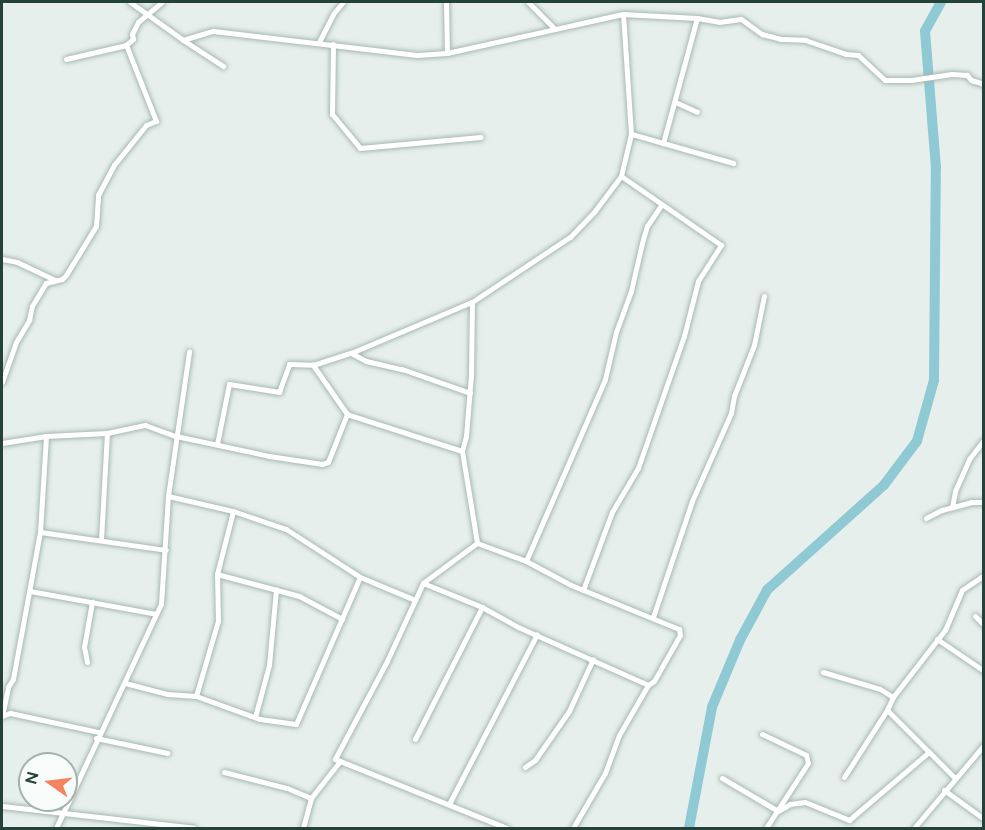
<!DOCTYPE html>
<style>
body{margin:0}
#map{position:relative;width:985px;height:830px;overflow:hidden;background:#e6efeb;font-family:Figtree,sans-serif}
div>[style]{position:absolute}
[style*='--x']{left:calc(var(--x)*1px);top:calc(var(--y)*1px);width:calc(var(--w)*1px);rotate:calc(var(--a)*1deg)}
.river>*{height:10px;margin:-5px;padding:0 5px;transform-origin:5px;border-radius:5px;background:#8ec9d4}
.roads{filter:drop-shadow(0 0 2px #a8b8b2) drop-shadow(0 0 2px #a8b8b2)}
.minor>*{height:5px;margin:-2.5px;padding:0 2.5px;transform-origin:2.5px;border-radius:2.5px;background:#fff}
span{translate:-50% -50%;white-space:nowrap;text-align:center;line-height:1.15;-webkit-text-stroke:6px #f7fbf9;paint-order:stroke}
.frame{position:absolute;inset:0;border:3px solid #24423a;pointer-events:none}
.north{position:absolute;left:18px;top:752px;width:60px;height:60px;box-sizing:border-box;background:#f7fbf9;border:2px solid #a3b1ad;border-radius:50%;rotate:284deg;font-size:16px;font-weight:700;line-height:24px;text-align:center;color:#24423a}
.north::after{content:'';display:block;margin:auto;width:21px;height:27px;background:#f4845f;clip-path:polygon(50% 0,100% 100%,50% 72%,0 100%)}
</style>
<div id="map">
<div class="river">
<i style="--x:689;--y:828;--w:123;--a:-79.2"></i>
<i style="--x:712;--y:707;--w:73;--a:-67.3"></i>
<i style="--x:740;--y:640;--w:57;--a:-61.6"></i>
<i style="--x:767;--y:590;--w:157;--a:-41.9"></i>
<i style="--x:884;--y:485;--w:55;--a:-53.1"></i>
<i style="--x:917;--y:441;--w:63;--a:-74.4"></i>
<i style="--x:934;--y:380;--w:212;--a:-89.5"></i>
<i style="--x:936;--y:168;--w:137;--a:-94.6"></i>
<i style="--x:925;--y:31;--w:33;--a:-61"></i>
</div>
<div class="roads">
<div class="minor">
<i style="--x:130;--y:2;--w:65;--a:35.6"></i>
<i style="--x:183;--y:40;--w:31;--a:-17"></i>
<i style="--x:213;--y:31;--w:205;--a:6.7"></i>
<i style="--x:417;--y:55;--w:30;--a:-4"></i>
<i style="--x:447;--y:53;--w:180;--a:-12.5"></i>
<i style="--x:623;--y:14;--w:74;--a:3.1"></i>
<i style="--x:697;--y:18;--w:130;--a:105.2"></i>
<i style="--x:663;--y:143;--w:33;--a:-164"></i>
<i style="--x:446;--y:2;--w:51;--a:88.9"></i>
<i style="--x:528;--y:2;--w:37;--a:45"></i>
<i style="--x:697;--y:18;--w:22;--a:10"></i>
<i style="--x:719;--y:22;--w:22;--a:-8"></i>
<i style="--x:741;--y:19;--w:26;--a:36"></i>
<i style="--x:762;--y:34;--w:20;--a:15"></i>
<i style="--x:781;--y:39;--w:24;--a:2"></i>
<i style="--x:805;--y:40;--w:43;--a:18.9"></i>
<i style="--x:846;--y:54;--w:12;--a:5"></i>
<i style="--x:858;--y:55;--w:37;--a:43"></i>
<i style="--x:885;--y:80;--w:26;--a:0"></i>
<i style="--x:911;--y:80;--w:41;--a:-8.3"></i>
<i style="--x:952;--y:74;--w:15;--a:4"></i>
<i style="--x:967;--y:75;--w:6;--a:51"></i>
<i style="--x:971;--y:80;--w:14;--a:17"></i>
<i style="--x:183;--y:40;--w:48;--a:33"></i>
<i style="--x:319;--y:42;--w:31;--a:-63"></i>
<i style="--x:333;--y:14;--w:16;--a:-50"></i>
<i style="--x:333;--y:44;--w:70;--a:90.8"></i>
<i style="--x:332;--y:114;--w:44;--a:50.5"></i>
<i style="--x:360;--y:148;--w:121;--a:-5.2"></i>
<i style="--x:66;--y:59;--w:62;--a:-13.1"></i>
<i style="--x:126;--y:45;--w:9;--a:-41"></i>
<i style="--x:133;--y:39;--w:5;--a:-101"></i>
<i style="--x:132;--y:34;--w:13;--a:-63"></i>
<i style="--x:138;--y:22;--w:31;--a:-40"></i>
<i style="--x:675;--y:102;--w:24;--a:24"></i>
<i style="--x:663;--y:143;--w:73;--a:15.9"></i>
<i style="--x:2;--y:259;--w:15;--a:11"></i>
<i style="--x:17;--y:262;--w:42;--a:25.3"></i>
<i style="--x:472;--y:302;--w:73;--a:90.8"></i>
<i style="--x:471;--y:375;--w:61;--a:94.7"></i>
<i style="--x:466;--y:436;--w:16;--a:105"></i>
<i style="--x:462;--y:451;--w:93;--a:80.7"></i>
<i style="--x:351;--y:353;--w:17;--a:28"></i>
<i style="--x:366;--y:361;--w:37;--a:13"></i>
<i style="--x:402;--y:369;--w:72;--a:19.4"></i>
<i style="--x:2;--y:382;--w:42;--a:-70.7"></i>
<i style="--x:16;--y:342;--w:26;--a:-59"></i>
<i style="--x:29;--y:320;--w:14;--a:-78"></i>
<i style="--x:32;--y:306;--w:27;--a:-59"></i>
<i style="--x:46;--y:283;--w:16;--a:-14"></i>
<i style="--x:62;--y:279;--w:6;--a:-45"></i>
<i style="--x:66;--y:275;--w:57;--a:-58.5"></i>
<i style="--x:96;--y:226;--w:31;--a:-86"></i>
<i style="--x:98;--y:195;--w:34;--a:-62"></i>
<i style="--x:114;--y:165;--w:51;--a:-51.3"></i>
<i style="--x:146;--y:125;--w:11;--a:-22"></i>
<i style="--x:156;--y:121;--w:82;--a:-111.5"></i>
<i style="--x:2;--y:443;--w:45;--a:-9"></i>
<i style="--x:46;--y:436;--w:61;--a:-2.8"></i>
<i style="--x:107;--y:433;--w:39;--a:-12"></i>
<i style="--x:145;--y:425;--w:33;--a:20"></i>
<i style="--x:176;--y:436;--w:95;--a:12.1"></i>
<i style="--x:269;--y:456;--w:54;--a:8.6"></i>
<i style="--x:322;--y:464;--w:6;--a:-18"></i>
<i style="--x:328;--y:462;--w:52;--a:-68.4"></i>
<i style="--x:217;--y:444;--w:61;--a:-78.7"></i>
<i style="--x:229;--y:384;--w:51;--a:9.1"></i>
<i style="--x:279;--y:392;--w:30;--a:-70"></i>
<i style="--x:289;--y:364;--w:24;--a:2"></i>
<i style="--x:462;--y:451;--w:121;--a:-162.2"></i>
<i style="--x:347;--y:414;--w:60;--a:-124.8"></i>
<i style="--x:313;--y:365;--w:40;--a:-18"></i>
<i style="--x:351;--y:353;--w:131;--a:-22.9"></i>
<i style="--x:472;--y:302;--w:118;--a:-33.6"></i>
<i style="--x:570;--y:237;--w:35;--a:-46"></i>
<i style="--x:594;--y:212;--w:45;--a:-53.1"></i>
<i style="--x:621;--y:176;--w:43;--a:-76.6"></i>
<i style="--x:631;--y:134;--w:120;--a:-93.8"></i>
<i style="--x:168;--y:496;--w:67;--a:13"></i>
<i style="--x:233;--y:511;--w:56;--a:18.8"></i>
<i style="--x:286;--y:529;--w:88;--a:33"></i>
<i style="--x:360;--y:577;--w:60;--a:22.7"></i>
<i style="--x:952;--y:507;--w:16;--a:-79"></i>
<i style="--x:955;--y:491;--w:35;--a:-66"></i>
<i style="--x:969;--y:459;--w:24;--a:-52"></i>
<i style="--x:926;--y:518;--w:18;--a:-27"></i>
<i style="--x:942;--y:510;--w:30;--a:-15"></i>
<i style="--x:971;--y:502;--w:13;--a:0"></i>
<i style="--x:40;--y:532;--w:127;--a:8.1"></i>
<i style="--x:101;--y:540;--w:107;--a:-86.8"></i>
<i style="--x:477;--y:543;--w:67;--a:143.5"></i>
<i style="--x:423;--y:583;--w:86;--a:114.8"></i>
<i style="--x:387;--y:661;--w:111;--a:118"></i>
<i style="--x:335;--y:759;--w:185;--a:21.9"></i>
<i style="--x:477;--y:543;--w:52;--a:20.2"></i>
<i style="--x:526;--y:561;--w:51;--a:28.1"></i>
<i style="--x:571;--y:585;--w:117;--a:22.2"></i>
<i style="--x:679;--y:629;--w:6;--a:81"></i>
<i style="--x:680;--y:635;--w:53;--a:119.5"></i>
<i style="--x:654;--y:681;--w:7;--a:146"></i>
<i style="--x:648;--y:685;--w:58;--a:120.1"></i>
<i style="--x:619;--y:735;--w:40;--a:110.2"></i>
<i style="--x:605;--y:773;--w:64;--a:120.2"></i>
<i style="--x:526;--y:561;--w:198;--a:-66.5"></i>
<i style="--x:605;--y:379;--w:48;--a:-76.8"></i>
<i style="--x:616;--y:332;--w:44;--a:-69.9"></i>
<i style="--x:631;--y:291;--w:49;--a:-77.1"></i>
<i style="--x:642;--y:243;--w:18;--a:-74"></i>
<i style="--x:647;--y:226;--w:25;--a:-56"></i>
<i style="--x:217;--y:574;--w:85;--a:15"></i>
<i style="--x:299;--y:596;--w:49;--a:28.1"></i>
<i style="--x:423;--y:583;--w:64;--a:22.1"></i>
<i style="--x:482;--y:607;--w:41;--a:29.1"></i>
<i style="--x:518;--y:627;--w:142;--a:24"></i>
<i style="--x:583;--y:590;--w:83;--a:-69.6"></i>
<i style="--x:612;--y:512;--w:51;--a:-59.4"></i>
<i style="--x:638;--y:468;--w:140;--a:-70.8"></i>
<i style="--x:684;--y:336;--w:57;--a:-75.7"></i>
<i style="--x:698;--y:281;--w:43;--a:-57.4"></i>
<i style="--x:721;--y:245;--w:121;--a:-145.4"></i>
<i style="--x:30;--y:591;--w:128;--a:10.3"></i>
<i style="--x:975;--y:616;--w:13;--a:45"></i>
<i style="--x:653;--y:617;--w:122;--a:-71.4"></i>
<i style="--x:692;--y:501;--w:96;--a:-66.1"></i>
<i style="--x:731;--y:413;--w:17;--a:-80"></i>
<i style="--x:734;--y:396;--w:55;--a:-68.6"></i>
<i style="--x:754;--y:345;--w:50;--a:-78.5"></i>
<i style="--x:937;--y:639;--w:57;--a:34.2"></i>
<i style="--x:87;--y:662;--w:15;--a:-101"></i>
<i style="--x:84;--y:647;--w:46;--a:-79.9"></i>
<i style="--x:823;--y:672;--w:59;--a:16.6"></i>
<i style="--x:880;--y:689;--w:15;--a:32"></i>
<i style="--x:125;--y:683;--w:43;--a:14.7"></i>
<i style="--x:167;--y:694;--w:29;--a:4"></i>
<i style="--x:196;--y:696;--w:68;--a:19.8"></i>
<i style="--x:260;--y:719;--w:36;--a:8"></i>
<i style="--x:296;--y:724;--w:160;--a:-66.5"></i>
<i style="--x:196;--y:696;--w:78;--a:-73.7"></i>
<i style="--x:218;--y:621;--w:47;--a:-91.2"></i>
<i style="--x:217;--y:574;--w:65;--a:-75.7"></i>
<i style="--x:2;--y:716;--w:30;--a:-78"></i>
<i style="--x:8;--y:687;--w:9;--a:-58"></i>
<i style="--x:13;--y:679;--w:149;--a:-79.6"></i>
<i style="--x:40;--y:532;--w:96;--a:-86.4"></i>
<i style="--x:2;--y:716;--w:9;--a:-21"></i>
<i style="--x:10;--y:713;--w:91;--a:12.1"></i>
<i style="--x:255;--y:717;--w:54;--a:-74.9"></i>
<i style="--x:269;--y:665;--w:76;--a:-84.7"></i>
<i style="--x:762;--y:734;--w:49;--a:25.5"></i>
<i style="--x:806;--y:755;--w:8;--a:76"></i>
<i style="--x:808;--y:763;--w:77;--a:122.9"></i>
<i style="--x:96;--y:738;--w:73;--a:11.9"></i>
<i style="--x:415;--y:739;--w:148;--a:-63.1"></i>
<i style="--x:929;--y:752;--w:59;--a:-135"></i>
<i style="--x:887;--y:710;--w:14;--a:-65"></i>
<i style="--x:893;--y:697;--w:85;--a:-52.2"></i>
<i style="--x:945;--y:630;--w:43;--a:-67"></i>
<i style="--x:962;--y:590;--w:27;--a:-34"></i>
<i style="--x:525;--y:767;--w:12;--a:-35"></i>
<i style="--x:535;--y:760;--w:60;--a:-55.2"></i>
<i style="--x:569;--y:711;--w:57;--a:-65.2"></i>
<i style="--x:224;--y:772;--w:65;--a:14.3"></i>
<i style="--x:287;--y:788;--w:26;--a:23"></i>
<i style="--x:844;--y:777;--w:80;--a:-57.3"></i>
<i style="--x:722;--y:778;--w:65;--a:30.5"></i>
<i style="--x:778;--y:811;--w:14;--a:-30"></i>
<i style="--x:790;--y:804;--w:15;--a:-8"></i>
<i style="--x:805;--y:802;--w:48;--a:22.2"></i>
<i style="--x:849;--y:820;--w:105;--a:-40.4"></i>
<i style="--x:929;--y:752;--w:35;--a:45"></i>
<i style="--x:944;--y:790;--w:49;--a:35.9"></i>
<i style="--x:449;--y:804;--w:191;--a:-62.6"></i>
<i style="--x:2;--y:806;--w:193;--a:6.5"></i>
<i style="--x:56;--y:828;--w:247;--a:-64.9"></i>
<i style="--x:161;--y:604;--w:108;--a:-86.3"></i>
<i style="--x:168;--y:496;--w:146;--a:-81.7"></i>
<i style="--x:303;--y:828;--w:31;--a:-75"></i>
<i style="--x:311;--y:798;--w:47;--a:-51.9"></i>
<i style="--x:914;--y:828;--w:109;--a:-49.9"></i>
</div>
</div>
<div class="frame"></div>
<div class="north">N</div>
</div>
